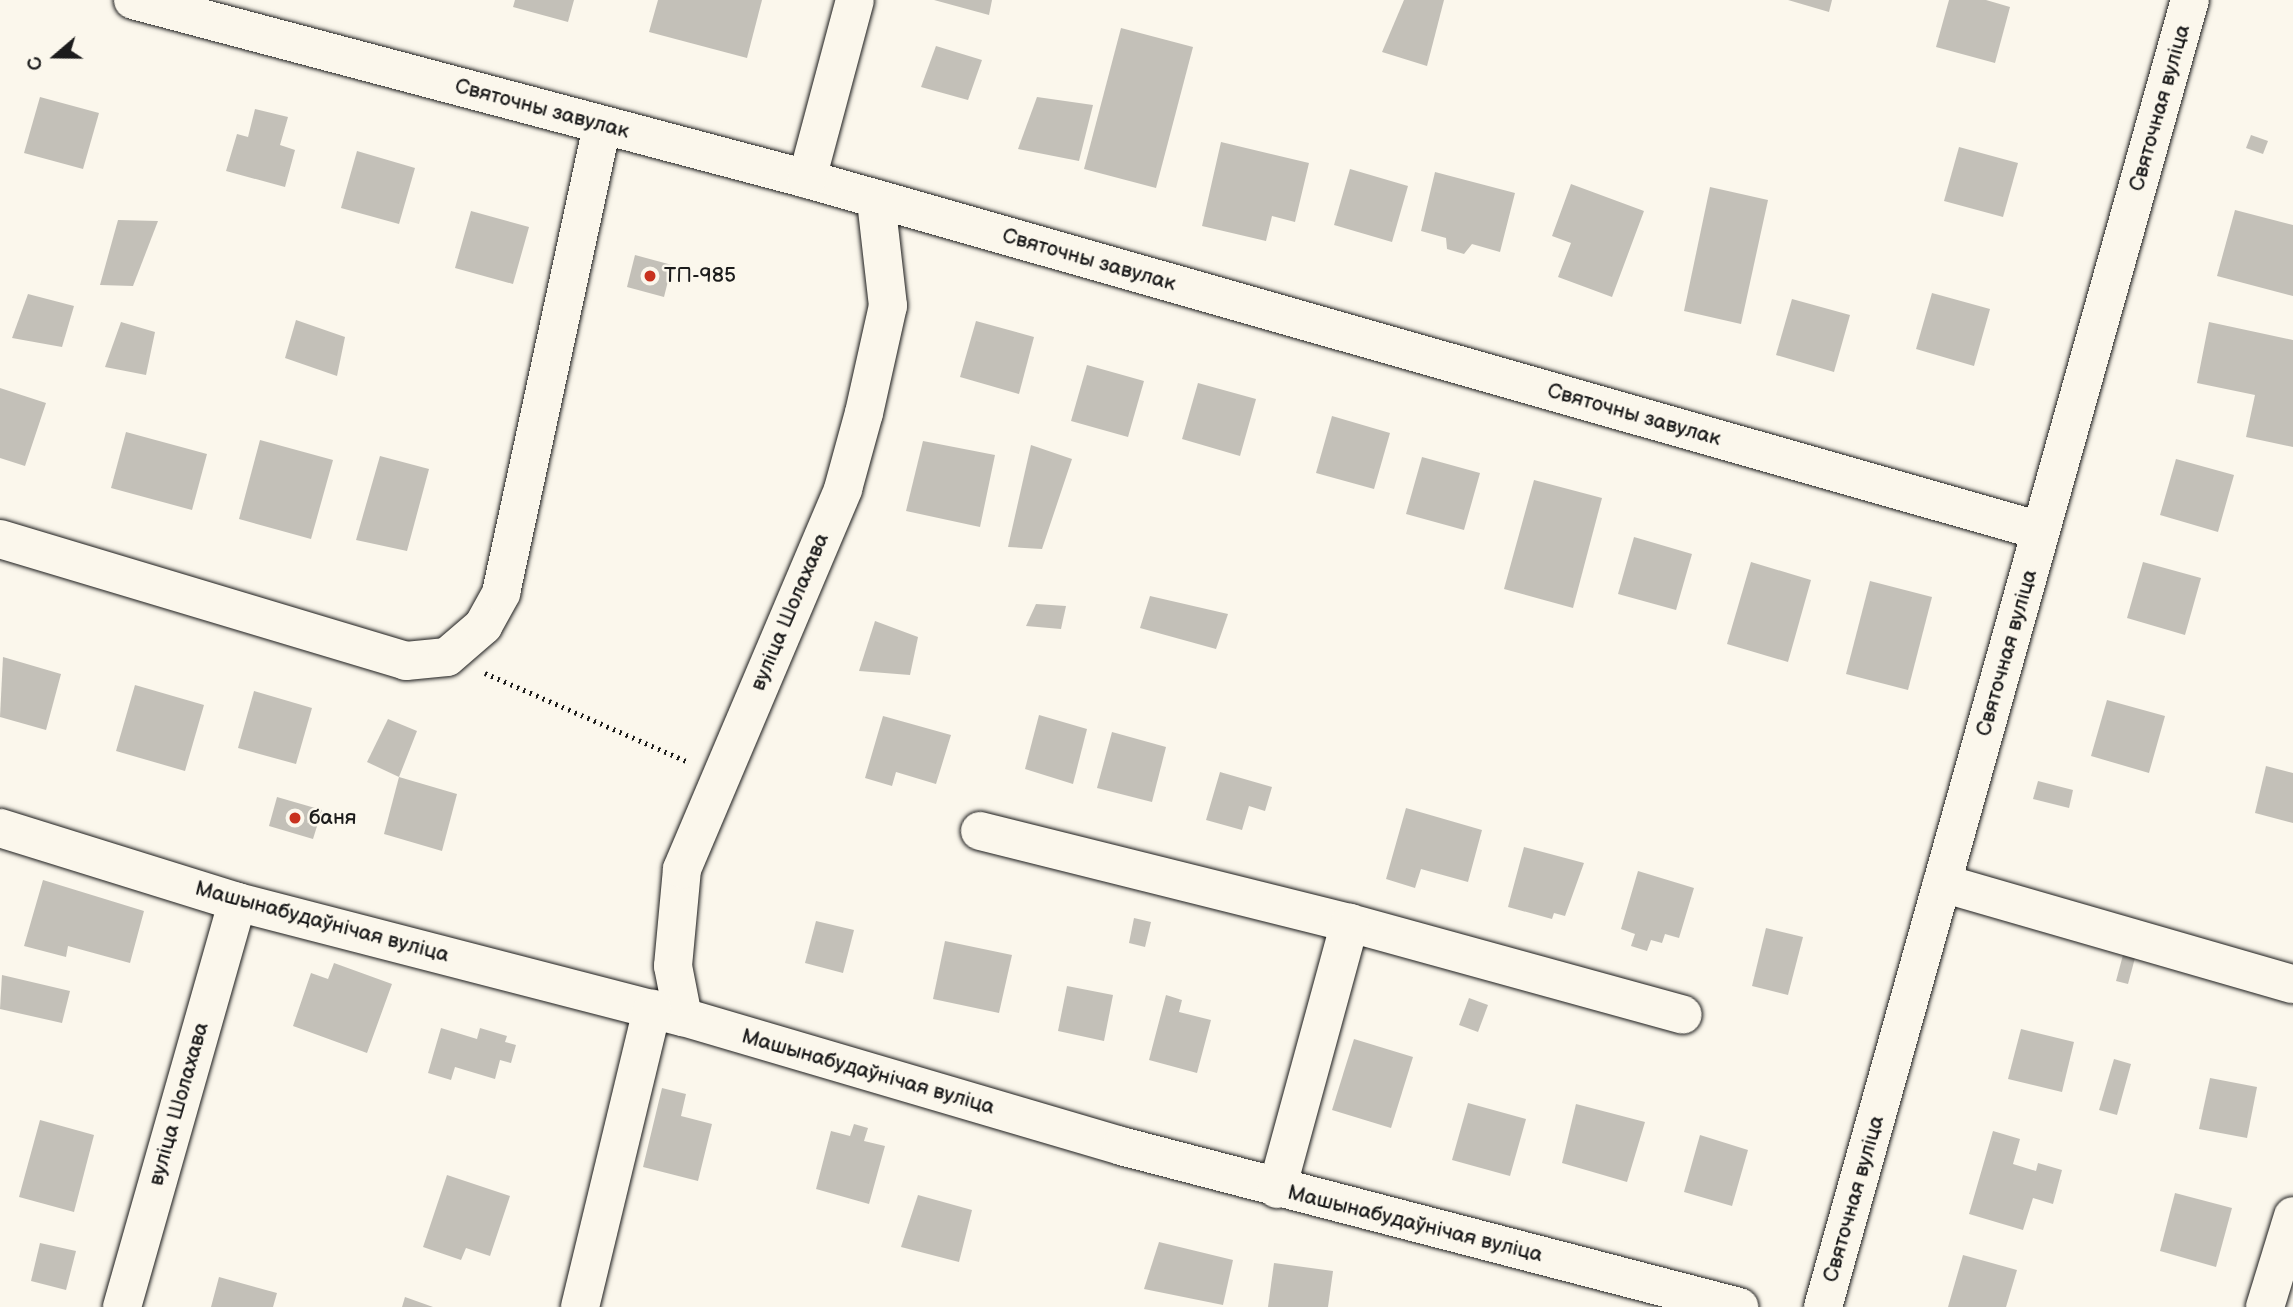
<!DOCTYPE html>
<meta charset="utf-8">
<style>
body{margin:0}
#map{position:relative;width:2293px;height:1307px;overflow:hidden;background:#fbf7ec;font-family:"Balsamiq Sans",sans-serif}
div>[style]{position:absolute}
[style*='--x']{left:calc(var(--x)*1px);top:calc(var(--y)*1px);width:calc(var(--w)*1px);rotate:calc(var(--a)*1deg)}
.building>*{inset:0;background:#c3c0b8}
.path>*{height:4.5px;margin-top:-2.25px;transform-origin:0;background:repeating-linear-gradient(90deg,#1c1c1c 0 2px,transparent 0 7px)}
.roads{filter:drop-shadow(0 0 2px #1c1c1c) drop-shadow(0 0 2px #1c1c1c)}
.minor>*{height:38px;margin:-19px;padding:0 19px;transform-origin:19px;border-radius:19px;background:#fbf7ec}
.tertiary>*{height:38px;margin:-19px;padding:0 19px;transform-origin:19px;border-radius:19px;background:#fbf7ec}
.dots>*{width:19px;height:19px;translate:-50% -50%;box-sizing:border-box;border:4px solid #fbf7ec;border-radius:50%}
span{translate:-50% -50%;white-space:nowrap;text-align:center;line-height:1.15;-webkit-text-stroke:5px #fbf7ec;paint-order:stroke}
.street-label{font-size:21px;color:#1c1c1c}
.poi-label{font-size:21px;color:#1c1c1c}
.left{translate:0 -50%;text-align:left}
.north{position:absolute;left:21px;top:21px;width:70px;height:70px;-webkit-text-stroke:5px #fbf7ec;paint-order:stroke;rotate:250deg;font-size:19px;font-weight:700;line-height:28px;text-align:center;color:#1c1c1c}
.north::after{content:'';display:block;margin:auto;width:24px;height:32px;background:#1c1c1c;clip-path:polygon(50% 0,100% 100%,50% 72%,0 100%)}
</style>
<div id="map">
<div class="building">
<i style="clip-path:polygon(515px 0,574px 0,568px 22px,513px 7px)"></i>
<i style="clip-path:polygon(658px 0,762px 0,747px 58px,649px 32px)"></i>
<i style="clip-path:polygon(934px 0,992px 0,989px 15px)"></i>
<i style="clip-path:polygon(1404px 0,1444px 0,1427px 66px,1382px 52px)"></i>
<i style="clip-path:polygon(1788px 0,1832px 0,1829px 12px)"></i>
<i style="clip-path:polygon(1949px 0,1986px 0,2010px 7px,1995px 63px,1936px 47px)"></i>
<i style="clip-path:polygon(1121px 28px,1193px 47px,1156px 188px,1084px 169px)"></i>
<i style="clip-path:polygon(936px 46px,982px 60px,968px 100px,921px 87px)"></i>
<i style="clip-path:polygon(40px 97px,99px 113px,83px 169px,24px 153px)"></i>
<i style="clip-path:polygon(1037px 97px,1093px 105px,1079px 161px,1018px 149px)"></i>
<i style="clip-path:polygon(255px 109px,288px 117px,280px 145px,295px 150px,285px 187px,226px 171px,237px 134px,248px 137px)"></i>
<i style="clip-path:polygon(2251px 135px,2268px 141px,2263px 154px,2246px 148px)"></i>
<i style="clip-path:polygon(1221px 142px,1309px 163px,1295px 222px,1272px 216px,1266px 241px,1202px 226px)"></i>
<i style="clip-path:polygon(1959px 147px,2018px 163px,2003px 217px,1944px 201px)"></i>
<i style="clip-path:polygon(357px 151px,415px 168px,399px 224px,341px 208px)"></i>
<i style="clip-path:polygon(1350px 169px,1408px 186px,1392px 242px,1334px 225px)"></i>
<i style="clip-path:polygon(1435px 172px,1515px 193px,1500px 252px,1472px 244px,1464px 254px,1447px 249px,1446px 238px,1421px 231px)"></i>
<i style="clip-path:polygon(1571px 184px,1644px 211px,1612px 297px,1558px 277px,1571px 243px,1552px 236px)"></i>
<i style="clip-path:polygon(1710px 187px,1768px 200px,1741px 324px,1684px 311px)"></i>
<i style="clip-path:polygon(2235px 210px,2293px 225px,2293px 296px,2217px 276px)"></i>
<i style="clip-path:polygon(471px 211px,529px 227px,513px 284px,455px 268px)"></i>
<i style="clip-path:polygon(118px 220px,158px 221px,133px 286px,100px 285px)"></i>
<i style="clip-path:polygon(635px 255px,672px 265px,664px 297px,627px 287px)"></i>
<i style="clip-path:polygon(1932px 293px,1990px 309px,1974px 366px,1916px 349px)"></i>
<i style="clip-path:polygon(28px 294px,74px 306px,62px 347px,12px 338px)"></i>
<i style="clip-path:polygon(1792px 299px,1850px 315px,1834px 372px,1776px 355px)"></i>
<i style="clip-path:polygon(296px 320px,345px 337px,337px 376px,285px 358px)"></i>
<i style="clip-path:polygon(976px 321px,1034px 337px,1019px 394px,960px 377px)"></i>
<i style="clip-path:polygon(121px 322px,155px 332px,146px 375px,105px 367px)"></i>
<i style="clip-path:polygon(2209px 322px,2293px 340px,2293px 447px,2246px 437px,2255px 395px,2197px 383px)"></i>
<i style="clip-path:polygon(1087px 365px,1144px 381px,1128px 437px,1071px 421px)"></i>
<i style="clip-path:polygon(1198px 383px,1256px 399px,1240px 456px,1182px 439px)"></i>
<i style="clip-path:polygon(0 388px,46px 403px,25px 466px,0 458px)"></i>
<i style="clip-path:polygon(1332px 416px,1390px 433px,1374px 489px,1316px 473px)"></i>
<i style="clip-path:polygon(126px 432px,207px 454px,192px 510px,111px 488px)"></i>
<i style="clip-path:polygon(260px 440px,333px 460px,311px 539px,239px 519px)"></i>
<i style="clip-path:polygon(923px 441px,995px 455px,980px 527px,906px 511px)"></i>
<i style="clip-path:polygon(1031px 445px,1072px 459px,1042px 549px,1008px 547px)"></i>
<i style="clip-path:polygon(380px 456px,429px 469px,407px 551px,356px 540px)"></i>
<i style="clip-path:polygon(1422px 457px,1480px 473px,1464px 530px,1406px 514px)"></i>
<i style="clip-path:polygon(2176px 459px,2234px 475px,2218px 532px,2160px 515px)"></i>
<i style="clip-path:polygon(1534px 480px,1602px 498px,1573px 608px,1504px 589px)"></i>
<i style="clip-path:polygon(1634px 537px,1692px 554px,1676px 610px,1618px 594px)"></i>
<i style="clip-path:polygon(1751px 562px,1811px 580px,1788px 662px,1727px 644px)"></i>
<i style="clip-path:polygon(2143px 562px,2201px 578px,2185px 635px,2127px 618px)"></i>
<i style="clip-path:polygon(1870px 581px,1932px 597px,1908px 690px,1846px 674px)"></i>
<i style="clip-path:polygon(1150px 596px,1228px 614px,1216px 649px,1140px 628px)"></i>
<i style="clip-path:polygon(1036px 604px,1066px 606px,1061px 629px,1026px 626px)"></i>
<i style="clip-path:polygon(875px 621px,918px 637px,910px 675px,859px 671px)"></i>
<i style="clip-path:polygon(3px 657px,61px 674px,46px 730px,0 717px)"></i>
<i style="clip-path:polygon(135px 685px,204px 705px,185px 771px,116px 751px)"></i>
<i style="clip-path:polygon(254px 691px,312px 708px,296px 764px,238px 748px)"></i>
<i style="clip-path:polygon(2107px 700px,2165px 716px,2149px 773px,2091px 756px)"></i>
<i style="clip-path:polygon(1039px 715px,1087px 729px,1073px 784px,1025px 769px)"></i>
<i style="clip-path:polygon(883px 716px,951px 735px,936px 784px,896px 772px,892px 786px,865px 778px)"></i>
<i style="clip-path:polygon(388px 719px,417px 731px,399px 777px,367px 762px)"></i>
<i style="clip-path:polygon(1112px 732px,1166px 747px,1152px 802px,1097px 788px)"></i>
<i style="clip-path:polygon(2266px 766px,2293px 773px,2293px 823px,2255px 813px)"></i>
<i style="clip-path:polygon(1220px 772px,1272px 787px,1265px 811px,1249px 806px,1242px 830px,1206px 820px)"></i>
<i style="clip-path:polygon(399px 777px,457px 794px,442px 851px,384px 834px)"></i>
<i style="clip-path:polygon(2038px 781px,2073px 790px,2069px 808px,2033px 799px)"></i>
<i style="clip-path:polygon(277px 797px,322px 810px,313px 839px,269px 826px)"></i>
<i style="clip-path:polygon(1406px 808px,1482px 830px,1468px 882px,1421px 869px,1415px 888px,1386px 879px)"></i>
<i style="clip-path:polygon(1524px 847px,1584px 863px,1565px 916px,1554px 913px,1552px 919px,1508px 907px)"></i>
<i style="clip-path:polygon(1638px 871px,1694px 888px,1679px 938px,1665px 934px,1662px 943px,1651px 940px,1647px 951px,1631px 946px,1635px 934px,1621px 929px)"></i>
<i style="clip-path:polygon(43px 880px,144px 911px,130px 963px,68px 946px,66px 957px,24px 946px)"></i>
<i style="clip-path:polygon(1134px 918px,1151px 922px,1145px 947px,1129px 943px)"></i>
<i style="clip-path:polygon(816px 921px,854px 930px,843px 973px,805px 963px)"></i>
<i style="clip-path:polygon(1766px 928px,1803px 937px,1788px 995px,1752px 986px)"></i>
<i style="clip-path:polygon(945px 941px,1012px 955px,999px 1013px,933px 999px)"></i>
<i style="clip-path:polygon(2123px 955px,2135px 958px,2128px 984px,2116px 981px)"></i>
<i style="clip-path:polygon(334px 963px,392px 984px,367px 1053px,293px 1026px,311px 973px,328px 979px)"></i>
<i style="clip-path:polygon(2px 975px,70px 991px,62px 1023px,0 1009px)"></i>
<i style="clip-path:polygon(1067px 986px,1113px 995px,1104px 1041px,1058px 1031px)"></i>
<i style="clip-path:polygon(1166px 995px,1182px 1000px,1179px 1012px,1211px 1020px,1197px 1073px,1149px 1060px)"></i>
<i style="clip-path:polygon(1469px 998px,1488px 1005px,1478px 1032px,1459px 1025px)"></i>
<i style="clip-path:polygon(441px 1028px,477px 1039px,480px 1028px,507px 1036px,505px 1042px,516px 1045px,511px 1063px,500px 1060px,495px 1079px,455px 1067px,451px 1080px,428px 1073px)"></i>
<i style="clip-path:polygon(2021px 1029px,2074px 1042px,2062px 1092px,2008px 1079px)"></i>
<i style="clip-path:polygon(1354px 1039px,1413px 1057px,1391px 1128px,1332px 1110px)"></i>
<i style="clip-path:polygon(2114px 1059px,2131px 1064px,2117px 1115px,2099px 1110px)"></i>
<i style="clip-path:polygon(2210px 1078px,2257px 1087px,2247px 1138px,2199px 1129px)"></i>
<i style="clip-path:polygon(662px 1088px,686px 1094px,681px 1116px,712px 1124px,698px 1181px,643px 1167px)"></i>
<i style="clip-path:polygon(1468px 1103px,1526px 1119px,1510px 1176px,1452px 1160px)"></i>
<i style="clip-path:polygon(1576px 1104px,1645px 1122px,1627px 1182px,1562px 1163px)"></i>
<i style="clip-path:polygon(40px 1120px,94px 1135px,74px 1212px,19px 1197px)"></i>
<i style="clip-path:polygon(854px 1124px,868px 1128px,864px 1141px,885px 1146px,869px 1204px,816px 1189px,831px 1131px,850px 1136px)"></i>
<i style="clip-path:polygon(1993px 1131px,2020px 1139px,2013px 1164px,2036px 1171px,2038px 1163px,2062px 1170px,2053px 1204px,2033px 1198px,2023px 1230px,1969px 1214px)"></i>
<i style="clip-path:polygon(1700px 1135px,1748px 1150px,1732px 1206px,1684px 1192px)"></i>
<i style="clip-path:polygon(447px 1175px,510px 1196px,490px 1256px,466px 1248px,461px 1260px,423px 1247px)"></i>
<i style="clip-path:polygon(2175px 1193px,2232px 1208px,2216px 1267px,2160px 1251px)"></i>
<i style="clip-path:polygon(918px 1195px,972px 1210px,959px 1262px,901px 1247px)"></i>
<i style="clip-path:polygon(1159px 1242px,1233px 1260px,1223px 1305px,1144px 1289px)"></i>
<i style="clip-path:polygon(40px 1243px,76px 1251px,66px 1290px,31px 1281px)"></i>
<i style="clip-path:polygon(1963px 1255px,2017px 1270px,2006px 1307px,1948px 1307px)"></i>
<i style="clip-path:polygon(1274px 1263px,1333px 1271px,1328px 1307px,1268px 1307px)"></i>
<i style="clip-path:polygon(219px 1277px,277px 1293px,273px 1307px,211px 1307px)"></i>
<i style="clip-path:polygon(405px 1297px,433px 1307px,402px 1307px)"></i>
</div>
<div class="path">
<i style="--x:485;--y:673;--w:223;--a:23.6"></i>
</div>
<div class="roads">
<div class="minor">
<i style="--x:133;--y:0;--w:697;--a:14.87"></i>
<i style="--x:807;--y:179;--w:1283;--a:15.92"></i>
<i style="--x:807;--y:179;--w:185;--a:-75"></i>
<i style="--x:0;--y:539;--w:424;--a:16.7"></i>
<i style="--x:406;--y:661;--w:41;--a:-5.6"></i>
<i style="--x:447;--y:657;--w:48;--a:-40.7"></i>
<i style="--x:483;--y:626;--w:38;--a:-61"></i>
<i style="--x:501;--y:593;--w:479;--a:-77.8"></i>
<i style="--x:0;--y:828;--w:248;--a:17.3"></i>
<i style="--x:237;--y:902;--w:461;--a:14.5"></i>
<i style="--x:683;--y:1017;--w:457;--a:16.4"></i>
<i style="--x:1121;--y:1146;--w:639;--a:14.6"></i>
<i style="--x:980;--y:831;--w:381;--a:14"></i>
<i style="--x:1350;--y:923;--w:345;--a:15.4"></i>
<i style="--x:1942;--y:883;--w:365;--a:16.1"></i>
<i style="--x:683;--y:1017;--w:52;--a:-101.1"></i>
<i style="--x:673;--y:966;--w:97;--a:-84.7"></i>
<i style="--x:682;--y:869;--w:413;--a:-67"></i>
<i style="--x:843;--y:489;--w:79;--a:-74.6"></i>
<i style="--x:864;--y:413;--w:110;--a:-77.4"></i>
<i style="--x:888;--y:306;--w:107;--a:-96.5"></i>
<i style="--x:1277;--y:1189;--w:276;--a:-74.7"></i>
<i style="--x:122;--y:1307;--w:421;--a:-74.1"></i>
<i style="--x:580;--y:1307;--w:307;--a:-76.4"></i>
<i style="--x:2265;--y:1307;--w:95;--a:-72.9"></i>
</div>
<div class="tertiary">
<i style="--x:1823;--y:1307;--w:1358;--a:-74.32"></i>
</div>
</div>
<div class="dots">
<i style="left:650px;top:276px;background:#c8321e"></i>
<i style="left:295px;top:818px;background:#c8321e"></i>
</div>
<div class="street-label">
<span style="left:2160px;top:108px;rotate:-74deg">Святочная вуліца</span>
<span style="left:542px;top:109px;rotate:15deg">Святочны завулак</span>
<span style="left:1089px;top:260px;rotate:16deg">Святочны завулак</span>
<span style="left:1634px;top:415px;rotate:16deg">Святочны завулак</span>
<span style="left:790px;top:612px;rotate:-67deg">вуліца Шолахава</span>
<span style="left:2007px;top:653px;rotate:-74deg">Святочная вуліца</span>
<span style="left:322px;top:922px;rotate:15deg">Машынабудаўнічая вуліца</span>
<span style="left:868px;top:1072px;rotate:16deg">Машынабудаўнічая вуліца</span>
<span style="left:179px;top:1104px;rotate:-74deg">вуліца Шолахава</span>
<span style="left:1854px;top:1199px;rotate:-74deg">Святочная вуліца</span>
<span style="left:1415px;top:1224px;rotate:14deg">Машынабудаўнічая вуліца</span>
</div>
<div class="poi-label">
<span class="left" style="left:664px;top:276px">ТП-985</span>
<span class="left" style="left:309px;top:818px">баня</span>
</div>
<div class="north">С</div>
</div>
